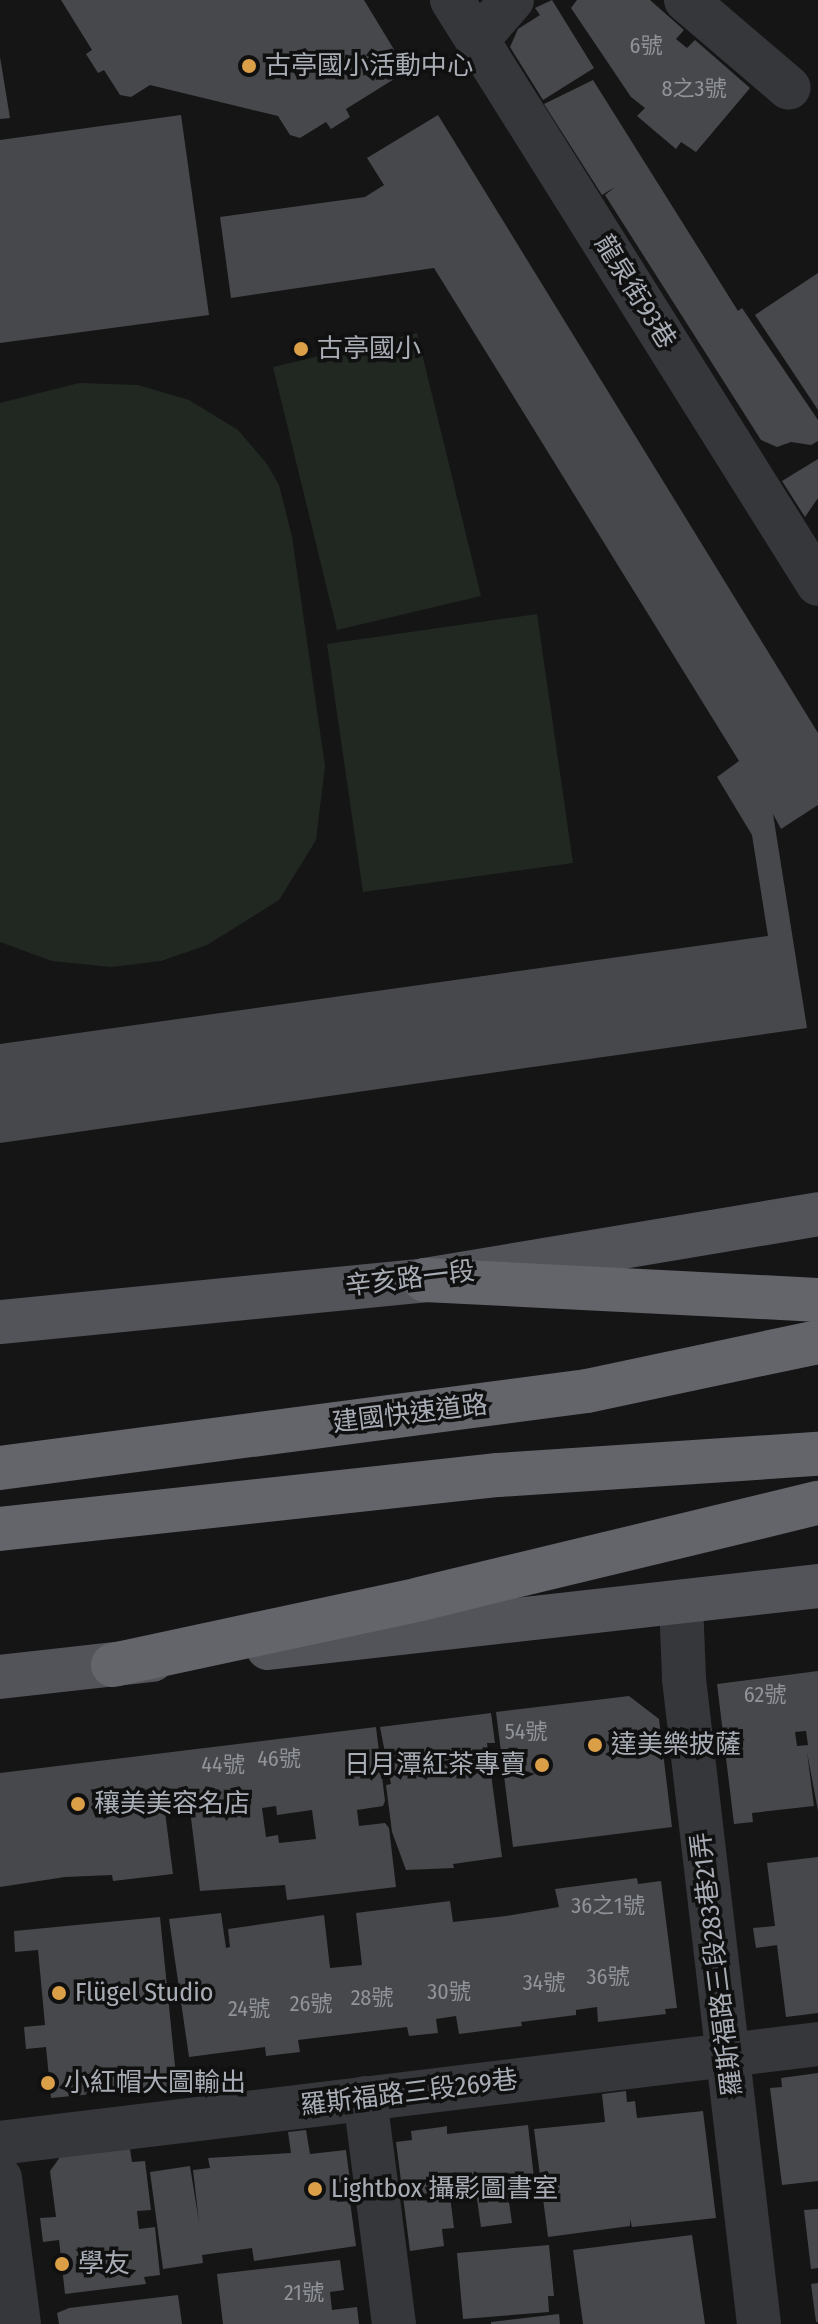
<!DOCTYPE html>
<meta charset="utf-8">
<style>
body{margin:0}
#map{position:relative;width:818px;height:2324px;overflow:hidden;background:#151516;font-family:"Fira Sans Condensed","Noto Sans TC",sans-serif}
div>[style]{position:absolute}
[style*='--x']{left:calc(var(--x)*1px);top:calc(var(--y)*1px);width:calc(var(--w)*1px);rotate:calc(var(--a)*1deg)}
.green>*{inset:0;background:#212822}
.building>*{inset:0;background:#47484b}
.minor>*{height:44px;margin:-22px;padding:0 22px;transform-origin:22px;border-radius:22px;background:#36373b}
.major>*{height:44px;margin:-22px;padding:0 22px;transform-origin:22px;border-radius:22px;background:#525459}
.highway>*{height:44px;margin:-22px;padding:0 22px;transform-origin:22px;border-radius:22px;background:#63656b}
.dots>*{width:22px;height:22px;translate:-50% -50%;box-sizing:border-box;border:4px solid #101011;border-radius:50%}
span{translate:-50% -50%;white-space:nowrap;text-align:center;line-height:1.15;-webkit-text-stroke:7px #101011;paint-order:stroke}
.number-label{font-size:22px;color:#90949a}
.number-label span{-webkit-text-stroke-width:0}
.poi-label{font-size:26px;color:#a8adb5}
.left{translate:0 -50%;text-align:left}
.right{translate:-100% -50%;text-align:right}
.street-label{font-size:26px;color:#a8adb5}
</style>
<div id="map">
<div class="green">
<i style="clip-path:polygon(417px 333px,481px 596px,337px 630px,273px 367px)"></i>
<i style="clip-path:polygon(79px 383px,138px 385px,189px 400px,238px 430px,267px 464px,279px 485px,292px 537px,325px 766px,316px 840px,279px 900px,207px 945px,161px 961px,111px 967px,52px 961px,0 942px,0 403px)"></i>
<i style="clip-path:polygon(537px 614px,573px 863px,363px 892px,327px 644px)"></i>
</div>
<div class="building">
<i style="clip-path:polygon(61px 0,364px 0,407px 71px,346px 109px,350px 117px,331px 129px,326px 122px,300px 138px,290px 135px,278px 116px,150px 85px,131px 97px,120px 95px,104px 70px,98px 73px,86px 54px,92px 50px)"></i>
<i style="clip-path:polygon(552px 0,594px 68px,543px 100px,510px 47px,518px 29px,540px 15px,535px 8px)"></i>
<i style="clip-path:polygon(577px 0,650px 0,684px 30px,676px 39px,687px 48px,695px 40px,750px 88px,696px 152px,681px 142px,676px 149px,637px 116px,645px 108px,631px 97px,571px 8px)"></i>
<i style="clip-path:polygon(0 57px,10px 118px,0 119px)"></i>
<i style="clip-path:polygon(593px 80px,738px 311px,742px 308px,818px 420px,818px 441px,811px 445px,791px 442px,777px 447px,761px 440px,605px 195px,615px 187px,602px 195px,544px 104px)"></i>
<i style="clip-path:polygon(181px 115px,209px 315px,0 343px,0 140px)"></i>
<i style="clip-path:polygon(438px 115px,818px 733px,818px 805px,781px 829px,773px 814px,807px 1028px,0 1143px,0 1044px,768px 936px,752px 835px,717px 777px,739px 761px,434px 268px,231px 298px,220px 217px,365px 197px,384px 185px,367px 158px)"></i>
<i style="clip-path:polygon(818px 273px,818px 410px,755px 315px)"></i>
<i style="clip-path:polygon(818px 459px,818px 498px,805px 517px,782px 481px)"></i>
<i style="clip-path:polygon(evenodd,818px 1671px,818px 1811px,807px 1752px,814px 1806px,752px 1813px,753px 1822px,734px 1824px,717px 1684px,818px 1671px,806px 1731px,808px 1745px,797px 1746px,795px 1732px,806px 1731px)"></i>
<i style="clip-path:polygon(629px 1696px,659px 1719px,672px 1827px,513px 1847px,496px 1712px)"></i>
<i style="clip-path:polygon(491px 1713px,495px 1743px,487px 1743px,502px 1857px,453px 1864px,454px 1868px,406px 1870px,392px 1832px,386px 1785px,391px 1784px,380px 1727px)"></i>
<i style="clip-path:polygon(evenodd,376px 1727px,385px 1801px,383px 1806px,357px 1810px,359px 1826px,385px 1823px,389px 1828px,396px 1887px,287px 1900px,285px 1885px,200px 1891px,189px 1802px,164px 1804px,173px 1874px,113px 1881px,112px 1875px,65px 1877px,0 1887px,0 1773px,376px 1727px,276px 1806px,277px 1815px,312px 1810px,316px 1839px,279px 1843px,278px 1835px,266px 1837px,262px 1808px,276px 1806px)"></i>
<i style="clip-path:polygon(818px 1857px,818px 2013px,786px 2017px,777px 1945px,756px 1948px,753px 1928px,775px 1926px,767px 1863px)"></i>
<i style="clip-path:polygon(637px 1878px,638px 1884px,661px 1881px,677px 2008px,665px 2009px,666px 2014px,598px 2022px,597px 2007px,576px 2010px,576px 2015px,521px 2022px,522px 2026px,459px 2034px,456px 2016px,436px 2019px,438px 2033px,409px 2036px,407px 2027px,298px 2040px,300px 2052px,266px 2056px,265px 2047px,189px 2057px,169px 1919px,221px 1913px,226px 1948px,230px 1947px,228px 1929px,324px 1915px,330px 1968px,362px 1965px,356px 1913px,450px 1901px,453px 1922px,506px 1916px,559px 1907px,555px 1889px)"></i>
<i style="clip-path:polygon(160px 1917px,177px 2086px,51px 2098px,46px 2047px,26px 2049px,24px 2027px,45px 2025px,38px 1950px,15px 1952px,14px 1931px)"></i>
<i style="clip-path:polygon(818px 2073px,818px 2181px,782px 2185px,770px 2088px,782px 2087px,781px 2078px)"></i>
<i style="clip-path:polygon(626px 2091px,627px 2102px,635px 2101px,637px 2118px,703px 2111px,716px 2218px,632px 2227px,630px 2219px,630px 2226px,548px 2237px,534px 2129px,605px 2122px,602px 2094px)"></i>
<i style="clip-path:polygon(528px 2125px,534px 2178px,506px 2181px,512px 2223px,481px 2227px,475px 2185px,449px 2188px,454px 2228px,442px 2229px,444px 2246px,410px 2251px,396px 2142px,412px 2140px,411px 2131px,442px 2127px,447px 2126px,447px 2134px)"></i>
<i style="clip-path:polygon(306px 2130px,310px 2154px,346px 2150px,350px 2181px,335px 2183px,337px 2202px,350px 2201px,356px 2246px,254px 2261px,252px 2248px,202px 2255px,203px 2263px,163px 2269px,150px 2172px,190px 2166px,199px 2222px,193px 2170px,210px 2168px,208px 2158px,291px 2153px,288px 2132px)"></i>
<i style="clip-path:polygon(130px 2149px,132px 2162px,145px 2161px,151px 2210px,137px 2211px,139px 2229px,155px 2227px,160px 2275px,144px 2277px,146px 2284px,65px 2294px,59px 2240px,43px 2242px,40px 2218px,56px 2217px,50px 2171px,60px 2157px)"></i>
<i style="clip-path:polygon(818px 2209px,818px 2268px,811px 2269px,804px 2210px)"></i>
<i style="clip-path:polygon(692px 2235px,705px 2324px,583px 2324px,573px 2250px)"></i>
<i style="clip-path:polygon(549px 2245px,554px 2296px,548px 2296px,549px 2312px,463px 2319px,457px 2253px)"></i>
<i style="clip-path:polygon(340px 2260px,344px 2290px,330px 2292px,332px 2310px,357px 2307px,359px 2324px,223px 2324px,217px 2274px)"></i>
<i style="clip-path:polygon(818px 2283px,818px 2322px,816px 2322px,811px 2284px)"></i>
<i style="clip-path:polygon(178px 2295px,182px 2324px,59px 2324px,57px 2313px,69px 2308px)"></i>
<i style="clip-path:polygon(559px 2314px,560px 2324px,491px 2324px,491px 2322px)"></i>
</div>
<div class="minor">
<i style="--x:452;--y:0;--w:689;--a:57.92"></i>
<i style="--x:686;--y:0;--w:135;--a:40.5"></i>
<i style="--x:477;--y:40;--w:53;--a:-48.8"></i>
<i style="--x:681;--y:1603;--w:76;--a:87.7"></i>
<i style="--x:684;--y:1679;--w:649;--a:83.37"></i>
<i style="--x:365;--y:2098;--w:228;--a:82.7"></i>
<i style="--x:0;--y:2143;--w:824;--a:-6.9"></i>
<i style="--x:0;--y:2178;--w:147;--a:82.6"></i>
</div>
<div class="major">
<i style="--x:0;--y:1322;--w:427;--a:-5.6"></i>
<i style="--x:425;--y:1280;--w:399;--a:-9.5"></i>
<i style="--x:268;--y:1648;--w:553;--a:-6.43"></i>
<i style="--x:0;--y:1677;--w:153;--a:-6.4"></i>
</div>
<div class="highway">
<i style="--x:425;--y:1280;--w:394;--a:2.9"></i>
<i style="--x:0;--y:1468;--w:592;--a:-7.47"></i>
<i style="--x:587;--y:1391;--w:236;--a:-12"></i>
<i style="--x:0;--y:1529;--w:501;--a:-6.19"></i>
<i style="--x:498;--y:1475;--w:321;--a:-3.8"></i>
<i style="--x:113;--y:1665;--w:314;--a:-12.1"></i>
<i style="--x:420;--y:1599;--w:409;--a:-13.6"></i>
</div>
<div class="dots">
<i style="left:249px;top:66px;background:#db9f48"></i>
<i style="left:301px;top:349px;background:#db9f48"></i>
<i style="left:595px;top:1745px;background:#db9f48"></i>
<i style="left:542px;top:1765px;background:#db9f48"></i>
<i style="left:78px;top:1804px;background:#db9f48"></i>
<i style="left:59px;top:1993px;background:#db9f48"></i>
<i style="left:48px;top:2083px;background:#db9f48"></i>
<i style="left:315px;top:2189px;background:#db9f48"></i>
<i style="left:62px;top:2264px;background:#db9f48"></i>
</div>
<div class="number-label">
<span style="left:646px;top:46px">6號</span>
<span style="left:694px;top:89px">8之3號</span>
<span style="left:765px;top:1695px">62號</span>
<span style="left:526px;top:1732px">54號</span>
<span style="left:279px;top:1759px">46號</span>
<span style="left:223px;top:1765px">44號</span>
<span style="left:608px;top:1906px">36之1號</span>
<span style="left:608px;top:1977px">36號</span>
<span style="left:544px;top:1983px">34號</span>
<span style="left:449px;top:1992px">30號</span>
<span style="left:372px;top:1998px">28號</span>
<span style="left:311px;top:2004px">26號</span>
<span style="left:249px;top:2009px">24號</span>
<span style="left:304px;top:2293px">21號</span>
</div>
<div class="poi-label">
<span class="left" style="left:265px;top:66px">古亭國小活動中心</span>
<span class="left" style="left:317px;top:349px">古亭國小</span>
<span class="left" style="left:611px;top:1745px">達美樂披薩</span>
<span class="right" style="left:526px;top:1765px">日月潭紅茶專賣</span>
<span class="left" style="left:94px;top:1804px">穰美美容名店</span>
<span class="left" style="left:75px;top:1993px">Flügel Studio</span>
<span class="left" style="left:64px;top:2083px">小紅帽大圖輸出</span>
<span class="left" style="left:331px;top:2189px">Lightbox 攝影圖書室</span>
<span class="left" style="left:78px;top:2264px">學友</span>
</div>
<div class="street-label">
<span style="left:635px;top:292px;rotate:58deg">龍泉街93巷</span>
<span style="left:410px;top:1279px;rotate:-7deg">辛亥路一段</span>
<span style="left:410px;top:1414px;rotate:-7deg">建國快速道路</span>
<span style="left:717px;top:1964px;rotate:-97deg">羅斯福路三段283巷21弄</span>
<span style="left:409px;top:2093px;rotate:-7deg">羅斯福路三段269巷</span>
</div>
</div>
